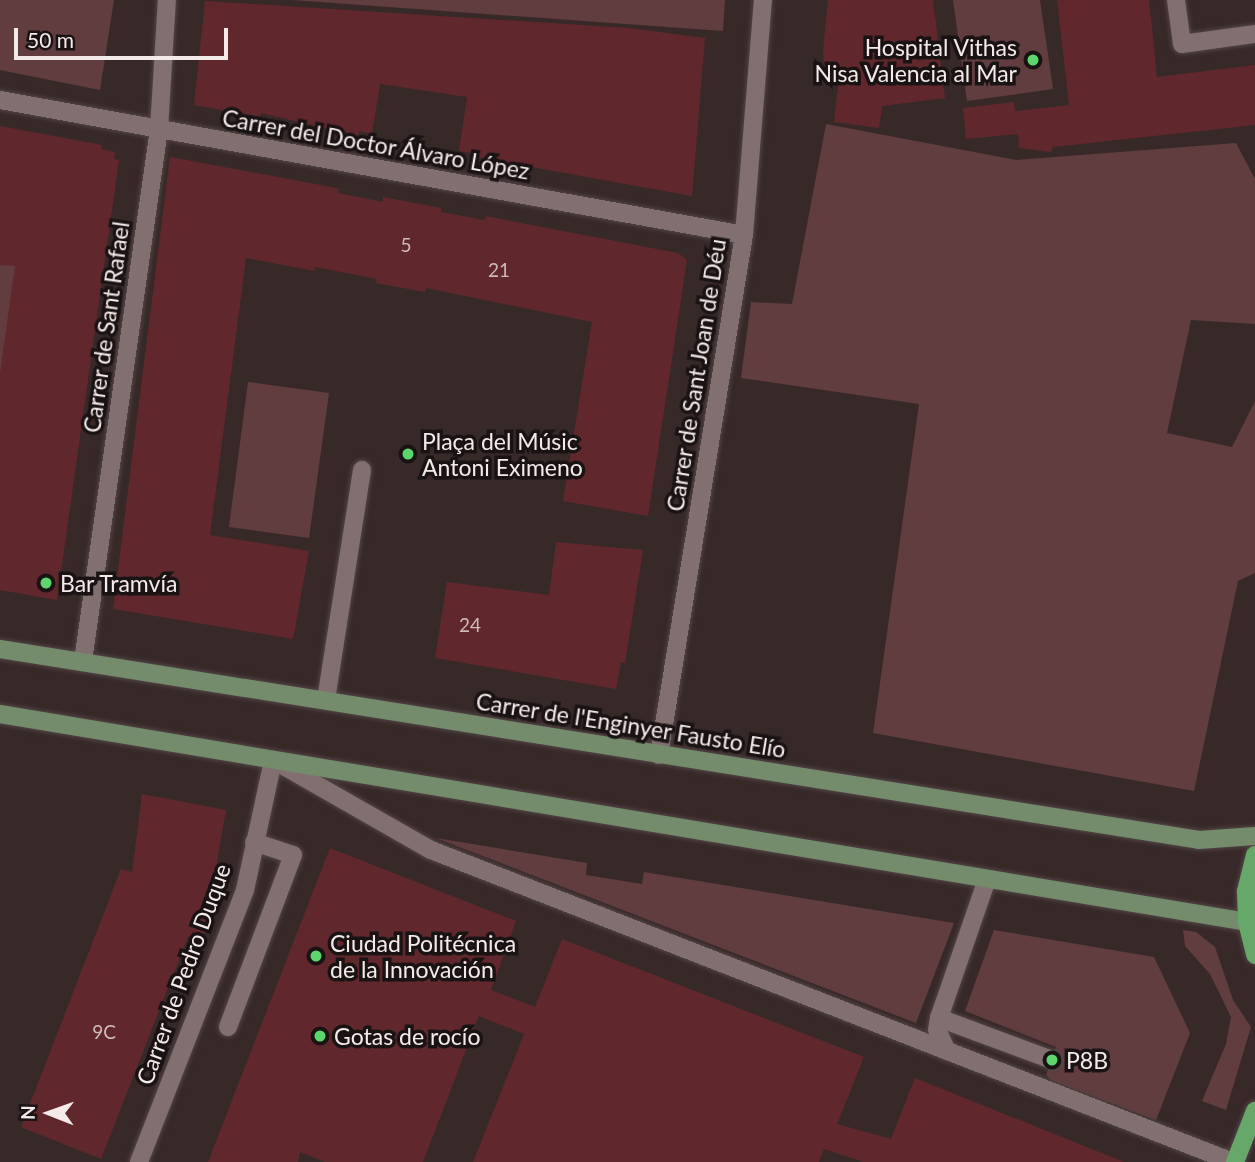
<!DOCTYPE html>
<meta charset="utf-8">
<style>
body{margin:0}
#map{position:relative;width:1255px;height:1162px;overflow:hidden;background:#382929;font-family:Lato,sans-serif}
div>[style]{position:absolute}
[style*='--x']{left:calc(var(--x)*1px);top:calc(var(--y)*1px);width:calc(var(--w)*1px);rotate:calc(var(--a)*1deg)}
.green>*{inset:0;background:#613d3f}
.building>*{inset:0;background:#60282d}
.roads{filter:drop-shadow(0 0 2px #524546) drop-shadow(0 0 2px #524546)}
.service>*{height:18px;margin:-9px;padding:0 9px;transform-origin:9px;border-radius:9px;background:#826f6f}
.minor>*{height:18px;margin:-9px;padding:0 9px;transform-origin:9px;border-radius:9px;background:#826f6f}
.secondary>*{height:18px;margin:-9px;padding:0 9px;transform-origin:9px;border-radius:9px;background:#748b6c}
.primary>*{height:18px;margin:-9px;padding:0 9px;transform-origin:9px;border-radius:9px;background:#66a76a}
.dots>*{width:19px;height:19px;translate:-50% -50%;box-sizing:border-box;border:4px solid #1a1314;border-radius:50%}
span{translate:-50% -50%;white-space:nowrap;text-align:center;line-height:1.15;-webkit-text-stroke:7px #1a1314;paint-order:stroke}
.number-label{font-size:19px;color:#d0babb}
.number-label span{-webkit-text-stroke-width:0}
.poi-label{font-size:23px;color:#f5eaea}
.right{translate:-100% -50%;text-align:right}
.left{translate:0 -50%;text-align:left}
.street-label{font-size:23px;color:#f5eaea}
.north{position:absolute;left:14px;top:1078px;width:70px;height:70px;-webkit-text-stroke:5px #1a1314;paint-order:stroke;rotate:271deg;font-size:19px;font-weight:700;line-height:28px;text-align:center;color:#f5eaea}
.north::after{content:'';display:block;margin:auto;width:24px;height:32px;background:#f5eaea;clip-path:polygon(50% 0,100% 100%,50% 72%,0 100%)}
.scale{position:absolute;left:14px;top:28px;width:214px;height:32px;box-sizing:border-box;border:4px solid #f5eaea;border-top:0;padding-left:9px;font-size:21px;line-height:24px;white-space:nowrap;color:#f5eaea;-webkit-text-stroke:5px #1a1314;paint-order:stroke}
</style>
<div id="map">
<div class="green">
<i style="clip-path:polygon(0 0,114px 0,100px 90px,0 70px)"></i>
<i style="clip-path:polygon(292px 0,725px 0,723px 31px)"></i>
<i style="clip-path:polygon(953px 0,1040px 0,1053px 89px,967px 101px)"></i>
<i style="clip-path:polygon(826px 124px,1016px 160px,1236px 143px,1255px 179px,1255px 324px,1191px 320px,1167px 433px,1232px 447px,1255px 401px,1255px 573px,1238px 581px,1194px 791px,873px 733px,919px 404px,741px 378px,751px 302px,792px 304px)"></i>
<i style="clip-path:polygon(0 230px,24px 234px,0 462px)"></i>
<i style="clip-path:polygon(248px 382px,329px 393px,309px 538px,229px 527px)"></i>
<i style="clip-path:polygon(436px 838px,587px 863px,586px 875px,642px 884px,644px 872px,954px 923px,916px 1023px)"></i>
<i style="clip-path:polygon(994px 930px,1154px 957px,1190px 1033px,1156px 1120px,1052px 1081px,1046px 1075px,1056px 1047px,965px 1011px)"></i>
<i style="clip-path:polygon(1183px 930px,1196px 932px,1215px 947px,1233px 1000px,1251px 1027px,1226px 1110px,1202px 1101px,1226px 1044px,1231px 1017px,1210px 974px,1185px 946px)"></i>
</div>
<div class="building">
<i style="clip-path:polygon(828px 0,933px 0,945px 98px,882px 106px,879px 128px,834px 122px,839px 78px,825px 79px,823px 52px)"></i>
<i style="clip-path:polygon(1057px 0,1149px 0,1157px 77px,1255px 65px,1255px 125px,1053px 147px,1051px 152px,1019px 148px,1018px 134px,966px 139px,963px 108px,1014px 102px,1015px 111px,1069px 105px)"></i>
<i style="clip-path:polygon(205px 1px,629px 28px,705px 38px,692px 196px,471px 156px,472px 153px,459px 151px,467px 97px,380px 84px,372px 134px,359px 131px,358px 136px,261px 113px,260px 117px,194px 105px)"></i>
<i style="clip-path:polygon(0 126px,102px 145px,101px 149px,115px 152px,114px 159px,119px 160px,57px 600px,0 590px,0 373px,15px 266px,0 265px)"></i>
<i style="clip-path:polygon(170px 157px,326px 186px,339px 189px,338px 193px,383px 202px,383px 197px,441px 208px,441px 212px,485px 220px,485px 216px,678px 253px,687px 260px,648px 516px,563px 501px,592px 322px,426px 288px,425px 292px,376px 283px,377px 279px,315px 267px,315px 271px,246px 258px,210px 535px,309px 551px,293px 639px,113px 609px)"></i>
<i style="clip-path:polygon(556px 542px,643px 550px,625px 663px,621px 662px,616px 689px,435px 658px,447px 582px,549px 595px)"></i>
<i style="clip-path:polygon(142px 794px,226px 810px,204px 936px,188px 937px,101px 1159px,21px 1127px,121px 869px,132px 872px)"></i>
<i style="clip-path:polygon(330px 848px,516px 921px,491px 990px,535px 1007px,562px 939px,864px 1057px,837px 1124px,891px 1139px,915px 1078px,1124px 1162px,863px 1162px,824px 1149px,819px 1162px,473px 1162px,524px 1034px,479px 1016px,423px 1162px,325px 1162px,300px 1152px,298px 1162px,208px 1162px)"></i>
</div>
<div class="roads">
<div class="service">
<i style="--x:1176;--y:0;--w:44;--a:82.2"></i>
<i style="--x:1182;--y:44;--w:74;--a:-7.8"></i>
<i style="--x:326;--y:700;--w:233;--a:-81.1"></i>
<i style="--x:939;--y:1018;--w:121;--a:20.4"></i>
<i style="--x:228;--y:1027;--w:184;--a:-69.3"></i>
<i style="--x:293;--y:855;--w:41;--a:-161.6"></i>
<i style="--x:947;--y:1051;--w:23;--a:-115"></i>
<i style="--x:937;--y:1030;--w:12;--a:-81"></i>
<i style="--x:939;--y:1018;--w:147;--a:-70.9"></i>
<i style="--x:139;--y:1162;--w:292;--a:-68.7"></i>
<i style="--x:245;--y:890;--w:133;--a:-77.8"></i>
<i style="--x:273;--y:760;--w:182;--a:29.7"></i>
<i style="--x:431;--y:850;--w:861;--a:21.26"></i>
</div>
<div class="minor">
<i style="--x:0;--y:100;--w:756;--a:10.28"></i>
<i style="--x:83;--y:661;--w:537;--a:-81.87"></i>
<i style="--x:159;--y:129;--w:129;--a:-86.5"></i>
<i style="--x:659;--y:755;--w:527;--a:-80.72"></i>
<i style="--x:744;--y:235;--w:236;--a:-85.4"></i>
</div>
<div class="secondary">
<i style="--x:0;--y:649;--w:1214;--a:9.05"></i>
<i style="--x:1199;--y:840;--w:56;--a:-4.1"></i>
<i style="--x:0;--y:714;--w:1264;--a:9.47"></i>
</div>
<div class="primary">
<i style="--x:1255;--y:855;--w:38;--a:104"></i>
<i style="--x:1246;--y:892;--w:30;--a:88"></i>
<i style="--x:1247;--y:922;--w:34;--a:76"></i>
<i style="--x:1235;--y:1162;--w:55;--a:-68.6"></i>
</div>
</div>
<div class="dots">
<i style="left:1033px;top:60px;background:#5cd56d"></i>
<i style="left:408px;top:454px;background:#5cd56d"></i>
<i style="left:46px;top:583px;background:#5cd56d"></i>
<i style="left:316px;top:956px;background:#5cd56d"></i>
<i style="left:320px;top:1036px;background:#5cd56d"></i>
<i style="left:1052px;top:1060px;background:#5cd56d"></i>
</div>
<div class="number-label">
<span style="left:406px;top:245px">5</span>
<span style="left:499px;top:270px">21</span>
<span style="left:470px;top:625px">24</span>
<span style="left:104px;top:1032px">9C</span>
</div>
<div class="poi-label">
<span class="right" style="left:1017px;top:60px">Hospital Vithas<br>Nisa Valencia al Mar</span>
<span class="left" style="left:422px;top:454px">Plaça del Músic<br>Antoni Eximeno</span>
<span class="left" style="left:60px;top:583px">Bar Tramvía</span>
<span class="left" style="left:330px;top:956px">Ciudad Politécnica<br>de la Innovación</span>
<span class="left" style="left:334px;top:1036px">Gotas de rocío</span>
<span class="left" style="left:1066px;top:1060px">P8B</span>
</div>
<div class="street-label">
<span style="left:376px;top:144px;rotate:10deg">Carrer del Doctor Álvaro López</span>
<span style="left:106px;top:327px;rotate:-82deg">Carrer de Sant Rafael</span>
<span style="left:696px;top:375px;rotate:-81deg">Carrer de Sant Joan de Déu</span>
<span style="left:631px;top:725px;rotate:9deg">Carrer de l'Enginyer Fausto Elío</span>
<span style="left:183px;top:974px;rotate:-70deg">Carrer de Pedro Duque</span>
</div>
<div class="north">N</div>
<div class="scale">50 m</div>
</div>
